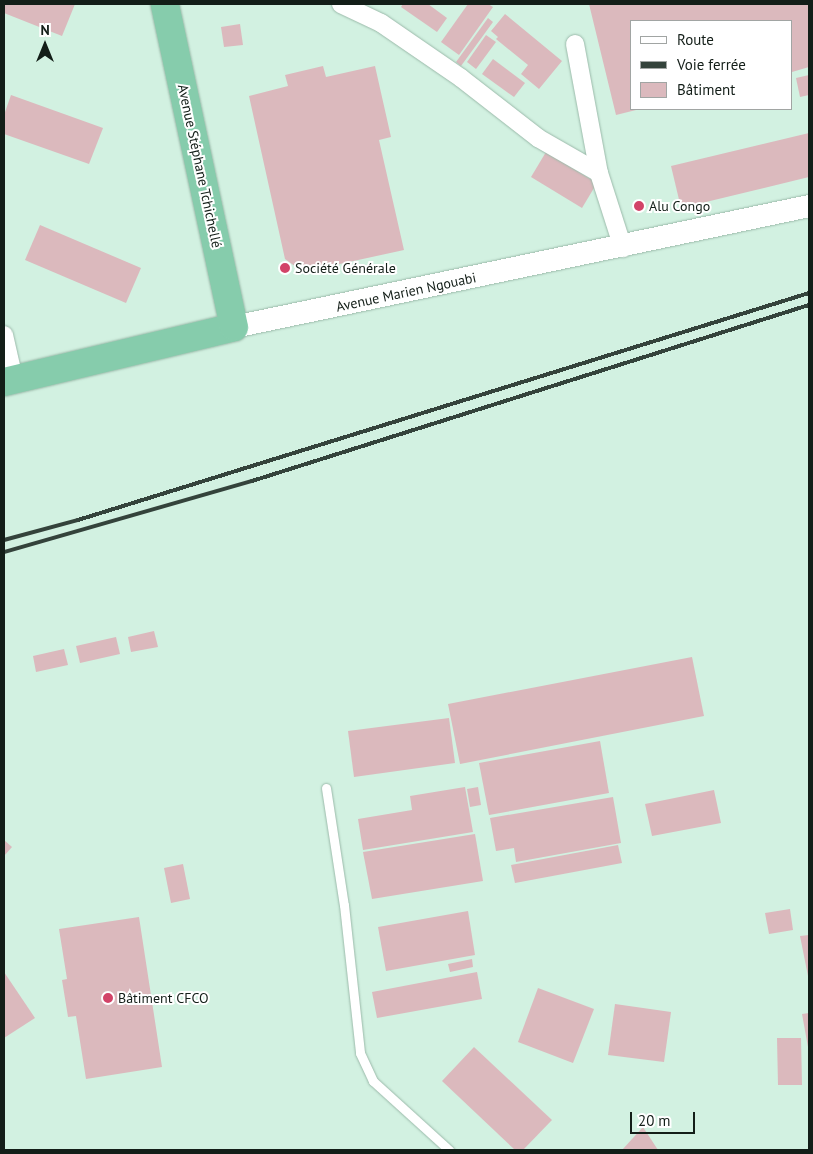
<!DOCTYPE html>
<meta charset="utf-8">
<style>
body{margin:0}
#map{position:relative;width:813px;height:1154px;overflow:hidden;background:#d2f1e1;font-family:"PT Sans",sans-serif}
div>[style]{position:absolute}
[style*='--x']{left:calc(var(--x)*1px);top:calc(var(--y)*1px);width:calc(var(--w)*1px);rotate:calc(var(--a)*1deg)}
.building>*{inset:0;background:#dbb9bd}
.roads{filter:drop-shadow(0 0 1px #9bbaaa) drop-shadow(0 0 1px #9bbaaa)}
.service>*{height:9px;margin:-4.5px;padding:0 4.5px;transform-origin:4.5px;border-radius:4.5px;background:#fff}
.minor>*{height:18px;margin:-9px;padding:0 9px;transform-origin:9px;border-radius:9px;background:#fff}
.tertiary>*{height:22px;margin:-11px;padding:0 11px;transform-origin:11px;border-radius:11px;background:#fff}
.trunk>*{height:28px;margin:-14px;padding:0 14px;transform-origin:14px;border-radius:14px;background:#86ccac}
.rail>*{height:4px;margin:-2px;padding:0 2px;transform-origin:2px;border-radius:2px;background:#34433b}
.dots>*{width:14px;height:14px;translate:-50% -50%;box-sizing:border-box;border:2px solid #fff;border-radius:50%}
span{translate:-50% -50%;white-space:nowrap;text-align:center;line-height:1.15;-webkit-text-stroke:4px #fff;paint-order:stroke}
.street-label{font-size:14px;color:#131e18}
.poi-label{font-size:14px;color:#131e18}
.left{translate:0 -50%;text-align:left}
.frame{position:absolute;inset:0;border:5px solid #131e18;pointer-events:none}
.legend{position:absolute;left:630px;top:20px;width:162px;height:90px;box-sizing:border-box;background:#fff;border:1px solid #a1a5a3;margin:0;padding:6px 9px;list-style:none;font-size:15px;color:#131e18}
.legend li{display:flex;align-items:center;gap:10px;height:25px}
.legend b{width:25px;border:1px solid #a1a5a3}
.north{position:absolute;left:20px;top:20px;width:50px;height:50px;-webkit-text-stroke:4px #fff;paint-order:stroke;rotate:0deg;font-size:14px;font-weight:700;line-height:20px;text-align:center;color:#131e18}
.north::after{content:'';display:block;margin:auto;width:18px;height:22px;background:#131e18;clip-path:polygon(50% 0,100% 100%,50% 72%,0 100%)}
.scale{position:absolute;left:630px;top:1112px;width:65px;height:22px;box-sizing:border-box;border:2px solid #131e18;border-top:0;padding-left:6px;font-size:15px;line-height:18px;white-space:nowrap;color:#131e18;-webkit-text-stroke:4px #fff;paint-order:stroke}
</style>
<div id="map">
<div class="building">
<i style="clip-path:polygon(4px 4px,75px 4px,62px 36px,4px 13px)"></i>
<i style="clip-path:polygon(403px 4px,428px 4px,447px 18px,437px 32px,401px 7px)"></i>
<i style="clip-path:polygon(468px 4px,488px 4px,493px 7px,459px 55px,441px 42px)"></i>
<i style="clip-path:polygon(589px 4px,809px 4px,809px 67px,792px 72px,792px 21px,632px 21px,632px 109px,640px 109px,616px 115px)"></i>
<i style="clip-path:polygon(505px 14px,562px 61px,539px 89px,521px 74px,528px 65px,496px 39px,498px 37px,491px 31px)"></i>
<i style="clip-path:polygon(488px 18px,493px 22px,461px 66px,456px 62px)"></i>
<i style="clip-path:polygon(240px 24px,243px 45px,224px 47px,221px 27px)"></i>
<i style="clip-path:polygon(486px 35px,496px 42px,476px 69px,467px 62px)"></i>
<i style="clip-path:polygon(493px 59px,525px 83px,514px 97px,482px 74px)"></i>
<i style="clip-path:polygon(323px 66px,326px 77px,375px 66px,391px 137px,379px 140px,404px 250px,303px 272px,285px 259px,249px 96px,288px 86px,285px 75px)"></i>
<i style="clip-path:polygon(809px 75px,809px 95px,800px 97px,796px 78px)"></i>
<i style="clip-path:polygon(11px 95px,103px 128px,89px 164px,4px 134px,4px 115px)"></i>
<i style="clip-path:polygon(809px 133px,809px 177px,681px 208px,671px 166px)"></i>
<i style="clip-path:polygon(546px 152px,597px 183px,582px 208px,531px 177px)"></i>
<i style="clip-path:polygon(40px 225px,141px 268px,126px 303px,25px 260px)"></i>
<i style="clip-path:polygon(154px 631px,158px 647px,131px 652px,128px 637px)"></i>
<i style="clip-path:polygon(116px 637px,120px 654px,80px 663px,76px 646px)"></i>
<i style="clip-path:polygon(64px 649px,68px 665px,36px 672px,33px 656px)"></i>
<i style="clip-path:polygon(692px 657px,704px 716px,460px 764px,448px 704px)"></i>
<i style="clip-path:polygon(449px 718px,455px 763px,354px 777px,348px 731px)"></i>
<i style="clip-path:polygon(600px 741px,609px 793px,489px 815px,479px 763px)"></i>
<i style="clip-path:polygon(465px 787px,473px 832px,363px 850px,358px 819px,412px 810px,410px 796px)"></i>
<i style="clip-path:polygon(478px 787px,481px 805px,470px 807px,467px 789px)"></i>
<i style="clip-path:polygon(714px 790px,721px 823px,652px 836px,645px 804px)"></i>
<i style="clip-path:polygon(613px 797px,621px 843px,516px 862px,514px 848px,496px 851px,490px 818px)"></i>
<i style="clip-path:polygon(475px 834px,483px 881px,372px 899px,363px 852px)"></i>
<i style="clip-path:polygon(4px 840px,12px 847px,4px 856px)"></i>
<i style="clip-path:polygon(618px 845px,622px 863px,515px 883px,511px 865px)"></i>
<i style="clip-path:polygon(183px 864px,190px 899px,171px 903px,164px 868px)"></i>
<i style="clip-path:polygon(790px 909px,793px 930px,769px 934px,765px 913px)"></i>
<i style="clip-path:polygon(468px 911px,475px 955px,386px 971px,378px 927px)"></i>
<i style="clip-path:polygon(139px 917px,162px 1067px,86px 1079px,76px 1016px,68px 1017px,62px 980px,67px 979px,59px 929px)"></i>
<i style="clip-path:polygon(809px 935px,809px 976px,808px 976px,800px 936px)"></i>
<i style="clip-path:polygon(472px 959px,473px 967px,450px 972px,448px 964px)"></i>
<i style="clip-path:polygon(4px 972px,35px 1018px,4px 1038px)"></i>
<i style="clip-path:polygon(477px 972px,482px 999px,377px 1018px,372px 992px)"></i>
<i style="clip-path:polygon(538px 988px,594px 1009px,573px 1063px,518px 1042px)"></i>
<i style="clip-path:polygon(615px 1004px,671px 1012px,664px 1062px,608px 1055px)"></i>
<i style="clip-path:polygon(809px 1013px,809px 1047px,808px 1047px,802px 1014px)"></i>
<i style="clip-path:polygon(777px 1038px,801px 1038px,802px 1085px,778px 1085px)"></i>
<i style="clip-path:polygon(474px 1047px,552px 1120px,523px 1150px,515px 1150px,442px 1081px)"></i>
<i style="clip-path:polygon(643px 1127px,658px 1150px,622px 1150px)"></i>
</div>
<div class="roads">
<div class="service">
<i style="--x:326;--y:788;--w:118;--a:81.3"></i>
<i style="--x:344;--y:905;--w:149;--a:83.8"></i>
<i style="--x:360;--y:1053;--w:31;--a:65"></i>
<i style="--x:373;--y:1081;--w:103;--a:42.2"></i>
</div>
<div class="minor">
<i style="--x:341;--y:4;--w:44;--a:25.4"></i>
<i style="--x:381;--y:23;--w:97;--a:34.5"></i>
<i style="--x:461;--y:78;--w:98;--a:37.9"></i>
<i style="--x:538;--y:138;--w:70;--a:29.8"></i>
<i style="--x:575;--y:44;--w:131;--a:79.5"></i>
<i style="--x:599;--y:173;--w:79;--a:72.3"></i>
<i style="--x:4;--y:335;--w:45;--a:77.2"></i>
</div>
<div class="tertiary">
<i style="--x:234;--y:327;--w:588;--a:-11.88"></i>
</div>
<div class="trunk">
<i style="--x:4;--y:382;--w:236;--a:-13.4"></i>
<i style="--x:234;--y:327;--w:330;--a:-102.1"></i>
</div>
</div>
<div class="rail">
<i style="--x:4;--y:540;--w:77;--a:-15.1"></i>
<i style="--x:78;--y:520;--w:765;--a:-17.25"></i>
<i style="--x:4;--y:552;--w:258;--a:-16"></i>
<i style="--x:252;--y:481;--w:584;--a:-17.54"></i>
</div>
<div class="dots">
<i style="left:639px;top:206px;background:#d24368"></i>
<i style="left:285px;top:268px;background:#d24368"></i>
<i style="left:108px;top:998px;background:#d24368"></i>
</div>
<div class="street-label">
<span style="left:200px;top:166px;rotate:78deg">Avenue Stéphane Tchichellé</span>
<span style="left:406px;top:292px;rotate:-12deg">Avenue Marien Ngouabi</span>
</div>
<div class="poi-label">
<span class="left" style="left:649px;top:206px">Alu Congo</span>
<span class="left" style="left:295px;top:268px">Société Générale</span>
<span class="left" style="left:118px;top:998px">Bâtiment CFCO</span>
</div>
<div class="frame"></div>
<ul class="legend">
<li><b style="height:6px;background:#fff"></b>Route</li>
<li><b style="height:6px;background:#34433b"></b>Voie ferrée</li>
<li><b style="height:14px;background:#dbb9bd"></b>Bâtiment</li>
</ul>
<div class="north">N</div>
<div class="scale">20 m</div>
</div>
